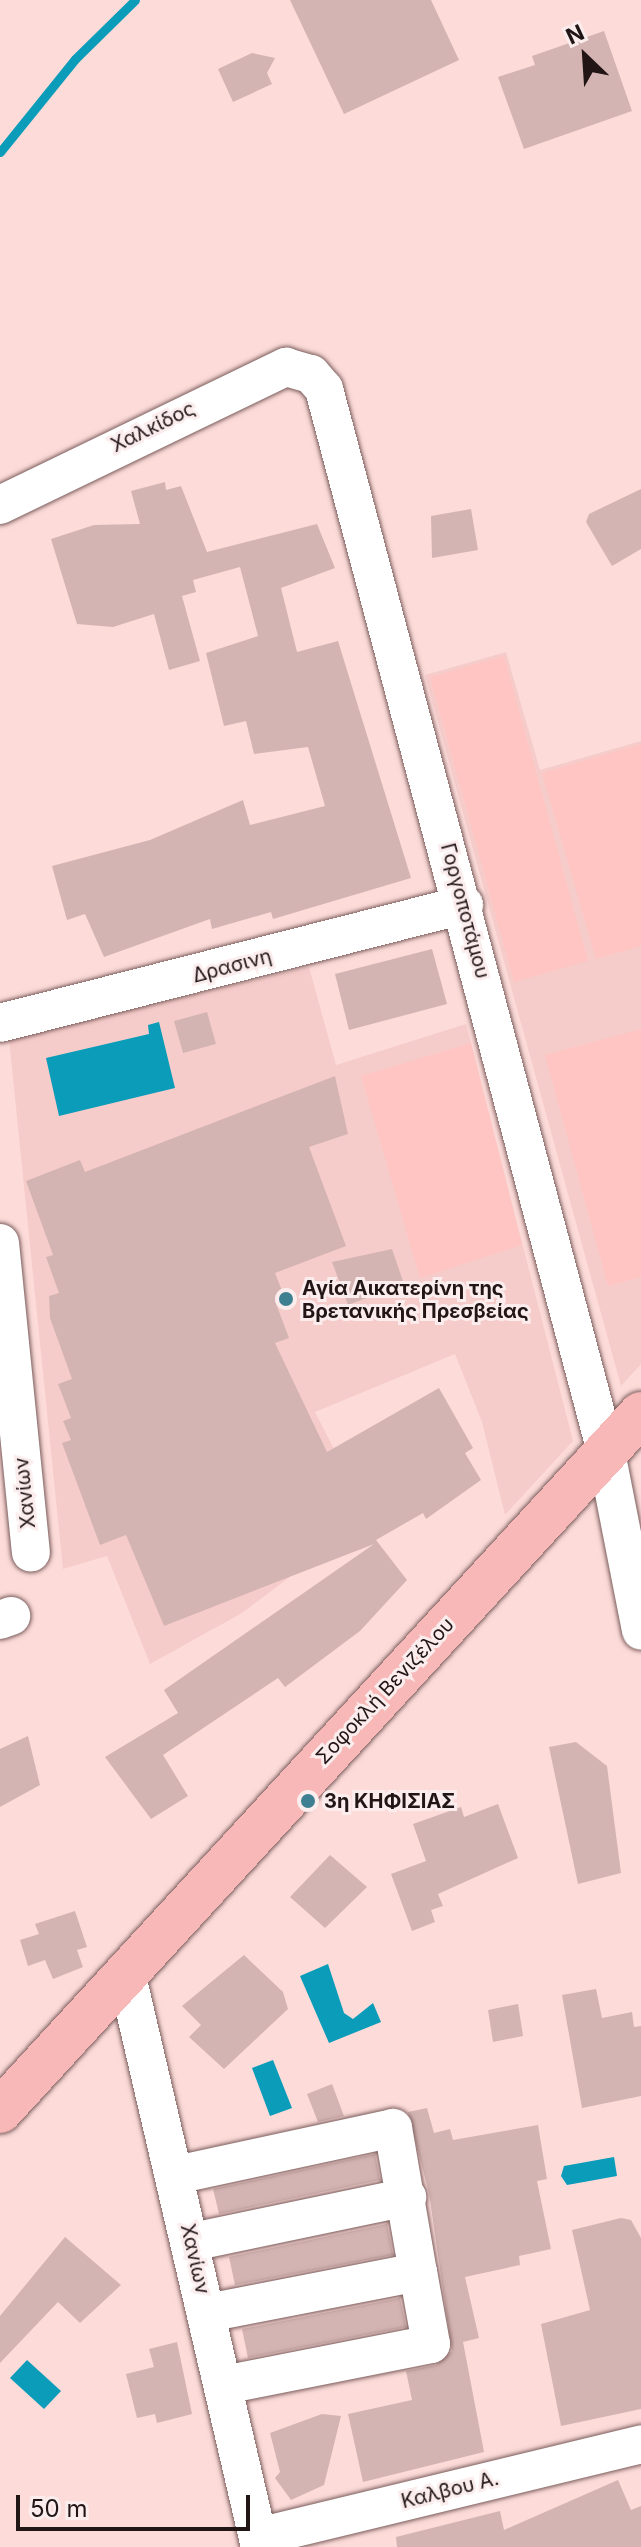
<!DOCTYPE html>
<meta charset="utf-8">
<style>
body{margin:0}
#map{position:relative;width:641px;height:2547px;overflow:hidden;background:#fcdbd9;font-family:Inter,sans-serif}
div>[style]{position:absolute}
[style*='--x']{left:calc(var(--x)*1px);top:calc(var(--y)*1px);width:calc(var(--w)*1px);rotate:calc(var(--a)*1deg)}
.built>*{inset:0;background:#f6ccca}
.green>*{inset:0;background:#fec5c3}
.water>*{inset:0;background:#0a9cb9}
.stream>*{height:9px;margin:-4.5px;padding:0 4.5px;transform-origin:4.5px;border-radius:4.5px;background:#0a9cb9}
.building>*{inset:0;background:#d4b4b2}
.roads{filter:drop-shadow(0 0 2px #7a5d5c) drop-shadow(0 0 2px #7a5d5c)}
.minor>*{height:38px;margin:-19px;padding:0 19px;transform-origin:19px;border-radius:19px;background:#fff}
.major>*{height:44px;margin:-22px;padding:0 22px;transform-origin:22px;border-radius:22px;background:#f7b8b7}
.dots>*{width:22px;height:22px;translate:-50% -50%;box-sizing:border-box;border:4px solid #fbeded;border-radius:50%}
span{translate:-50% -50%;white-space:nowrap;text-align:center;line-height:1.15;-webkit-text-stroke:6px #fbeded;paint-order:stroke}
.street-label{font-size:20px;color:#211515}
.poi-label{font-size:20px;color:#211515;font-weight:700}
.left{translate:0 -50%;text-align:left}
.north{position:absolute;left:545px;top:16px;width:80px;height:80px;-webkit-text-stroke:6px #fbeded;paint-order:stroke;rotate:335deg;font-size:22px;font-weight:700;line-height:32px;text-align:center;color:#211515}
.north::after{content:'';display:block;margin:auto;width:28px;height:36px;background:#211515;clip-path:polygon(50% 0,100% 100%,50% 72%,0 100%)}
.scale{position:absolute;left:16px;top:2495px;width:234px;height:36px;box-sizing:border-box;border:4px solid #211515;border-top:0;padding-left:10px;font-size:24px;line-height:28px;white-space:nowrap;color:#211515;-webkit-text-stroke:6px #fbeded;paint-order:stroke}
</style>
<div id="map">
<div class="built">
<i style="clip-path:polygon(506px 652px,540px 770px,641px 741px,641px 1364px,621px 1386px,425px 675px)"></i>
<i style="clip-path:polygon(309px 967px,336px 1065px,466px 1024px,573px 1441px,505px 1515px,482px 1422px,455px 1354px,315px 1412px,369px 1517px,242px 1613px,150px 1664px,107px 1556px,63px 1569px,9px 1039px)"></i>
</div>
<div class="green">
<i style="clip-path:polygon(504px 656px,588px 961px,514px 982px,430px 677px)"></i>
<i style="clip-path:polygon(641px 744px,641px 946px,596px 959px,542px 773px)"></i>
<i style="clip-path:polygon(641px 1029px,641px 1277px,608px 1286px,545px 1055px)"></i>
<i style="clip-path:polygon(471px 1043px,522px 1245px,420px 1278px,361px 1076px)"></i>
</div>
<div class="water">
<i style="clip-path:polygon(159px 1022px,175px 1088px,59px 1116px,46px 1058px,149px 1034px,148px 1025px)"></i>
<i style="clip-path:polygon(328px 1964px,344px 2013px,353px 2019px,373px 2003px,381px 2022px,329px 2043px,300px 1976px)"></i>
<i style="clip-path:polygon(273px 2060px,292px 2108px,270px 2116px,252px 2068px)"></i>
<i style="clip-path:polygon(614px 2157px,617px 2176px,567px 2185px,561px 2176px,564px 2166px)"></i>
<i style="clip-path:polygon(27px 2360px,61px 2391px,44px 2409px,10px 2378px)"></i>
</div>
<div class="stream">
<i style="--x:0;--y:152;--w:119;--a:-51.1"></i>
<i style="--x:75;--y:59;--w:84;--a:-44.5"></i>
</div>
<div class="building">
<i style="clip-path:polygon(290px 0,431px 0,459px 60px,344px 114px)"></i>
<i style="clip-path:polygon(604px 31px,632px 111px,524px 149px,498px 77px,535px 65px,532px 56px)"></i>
<i style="clip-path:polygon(252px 53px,275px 58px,267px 73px,272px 84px,233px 102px,218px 69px)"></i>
<i style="clip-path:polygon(165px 482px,166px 490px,181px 486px,207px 552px,317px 524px,335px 568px,281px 588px,297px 652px,338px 641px,411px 878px,273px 919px,271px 912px,212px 929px,210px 919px,104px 957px,85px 914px,67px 920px,52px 866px,150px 840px,243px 800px,250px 825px,325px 806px,308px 747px,254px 754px,246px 721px,224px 726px,206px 653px,258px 636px,240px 567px,193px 580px,196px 592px,182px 596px,200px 661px,169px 670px,154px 614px,113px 627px,77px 624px,51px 539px,94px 525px,140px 524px,131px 491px)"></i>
<i style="clip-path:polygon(641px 489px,641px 549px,612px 566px,586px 522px,589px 514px)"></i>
<i style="clip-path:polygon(471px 509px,478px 550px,432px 558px,431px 516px)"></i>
<i style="clip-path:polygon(432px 949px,447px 1004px,349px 1030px,335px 974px)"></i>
<i style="clip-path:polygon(207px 1012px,216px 1044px,183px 1053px,174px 1021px)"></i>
<i style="clip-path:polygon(335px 1076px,348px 1134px,309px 1147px,346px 1246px,275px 1273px,285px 1298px,275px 1301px,289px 1338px,275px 1343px,327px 1452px,439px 1388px,473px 1448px,465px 1453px,481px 1480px,426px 1519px,423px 1513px,376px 1540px,407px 1580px,360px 1631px,285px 1687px,278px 1678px,163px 1755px,188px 1796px,151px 1819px,105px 1757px,178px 1713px,164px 1690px,374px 1544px,164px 1626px,126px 1535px,100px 1545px,62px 1443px,71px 1440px,63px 1421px,71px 1418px,58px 1384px,72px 1379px,50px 1318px,49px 1296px,59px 1293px,46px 1257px,53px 1255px,26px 1181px,80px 1160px,85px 1172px)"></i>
<i style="clip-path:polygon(392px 1249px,404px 1284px,348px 1305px,332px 1262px)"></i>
<i style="clip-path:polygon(28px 1736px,40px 1785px,0 1807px,0 1749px)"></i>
<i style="clip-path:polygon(576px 1742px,607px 1766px,621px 1873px,578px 1884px,549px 1747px)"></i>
<i style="clip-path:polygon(498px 1804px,518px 1858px,438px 1894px,443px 1906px,431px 1910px,435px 1922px,412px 1931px,391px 1874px,426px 1861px,413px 1824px,461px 1807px,464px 1817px)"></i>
<i style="clip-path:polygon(330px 1855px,367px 1887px,325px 1928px,290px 1897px)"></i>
<i style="clip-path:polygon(75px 1911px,87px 1947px,77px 1950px,83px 1967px,53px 1979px,45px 1960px,28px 1966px,20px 1940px,39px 1934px,35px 1924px)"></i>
<i style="clip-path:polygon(244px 1955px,283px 1992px,288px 2009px,224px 2069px,189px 2037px,201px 2025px,182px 2006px)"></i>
<i style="clip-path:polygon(596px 1989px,602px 2018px,632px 2012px,634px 2027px,641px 2026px,641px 2096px,582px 2108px,562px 1995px)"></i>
<i style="clip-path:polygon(518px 2004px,523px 2036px,493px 2042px,488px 2010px)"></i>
<i style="clip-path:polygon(332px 2084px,344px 2116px,318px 2122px,307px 2094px)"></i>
<i style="clip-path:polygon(427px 2108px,434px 2133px,450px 2129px,453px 2140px,538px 2125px,547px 2179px,537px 2181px,551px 2249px,519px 2256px,520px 2265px,465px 2277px,479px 2338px,463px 2342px,484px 2452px,363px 2482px,348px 2414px,412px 2400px,406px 2371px,436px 2365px,452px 2351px,429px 2193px,408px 2112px)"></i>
<i style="clip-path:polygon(375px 2154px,380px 2180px,219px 2214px,213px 2189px)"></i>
<i style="clip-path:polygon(621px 2218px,631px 2220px,641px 2238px,641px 2409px,561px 2426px,541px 2324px,590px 2310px,572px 2230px)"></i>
<i style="clip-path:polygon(387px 2224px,393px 2255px,235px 2285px,229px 2257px)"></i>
<i style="clip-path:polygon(65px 2237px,121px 2285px,80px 2323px,58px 2302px,0 2363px,0 2316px)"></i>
<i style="clip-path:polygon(400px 2298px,406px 2327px,248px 2358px,242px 2329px)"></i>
<i style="clip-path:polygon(177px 2342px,192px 2414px,157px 2423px,155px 2414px,137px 2418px,126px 2374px,154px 2367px,149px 2349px)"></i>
<i style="clip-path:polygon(322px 2414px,341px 2416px,324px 2485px,291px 2500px,275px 2478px,280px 2472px,270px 2433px)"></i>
<i style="clip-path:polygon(618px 2480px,631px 2510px,641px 2506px,641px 2547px,397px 2547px,396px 2537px,500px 2511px,504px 2530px)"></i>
</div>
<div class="roads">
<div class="minor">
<i style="--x:0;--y:505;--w:318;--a:-25.8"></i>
<i style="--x:286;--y:367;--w:26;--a:16"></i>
<i style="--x:311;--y:374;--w:20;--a:49"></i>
<i style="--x:324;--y:389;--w:1100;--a:75.14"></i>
<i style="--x:606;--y:1452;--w:182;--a:78.9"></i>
<i style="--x:0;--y:1023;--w:479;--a:-14.3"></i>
<i style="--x:0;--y:1243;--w:311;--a:84.3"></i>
<i style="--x:0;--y:1620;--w:12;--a:-20"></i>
<i style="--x:126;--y:1972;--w:590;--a:76.88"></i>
<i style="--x:176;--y:2175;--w:222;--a:-12.2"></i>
<i style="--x:393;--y:2128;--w:146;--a:80.2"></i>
<i style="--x:418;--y:2272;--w:214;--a:169"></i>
<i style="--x:192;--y:2242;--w:220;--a:-11.8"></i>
<i style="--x:224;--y:2385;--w:211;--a:-11.2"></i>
<i style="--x:431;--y:2344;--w:73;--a:-100.2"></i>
<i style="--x:258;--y:2537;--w:394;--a:-13.6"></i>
</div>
<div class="major">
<i style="--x:0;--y:2111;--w:947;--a:-47.4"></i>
</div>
</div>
<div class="dots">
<i style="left:286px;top:1299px;background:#3e8091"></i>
<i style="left:308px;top:1801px;background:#3e8091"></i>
</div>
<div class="street-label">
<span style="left:153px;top:427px;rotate:-26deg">Χαλκίδος</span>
<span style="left:465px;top:911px;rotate:75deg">Γοργοποτάμου</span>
<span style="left:232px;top:966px;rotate:-15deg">Δρασινη</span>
<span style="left:25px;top:1493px;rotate:-96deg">Χανίων</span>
<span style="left:385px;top:1691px;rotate:-47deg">Σοφοκλή Βενιζέλου</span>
<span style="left:195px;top:2259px;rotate:77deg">Χανίων</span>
<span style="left:450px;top:2490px;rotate:-14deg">Καλβου Α.</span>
</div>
<div class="poi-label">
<span class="left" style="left:302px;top:1300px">Αγία Αικατερίνη της<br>Βρετανικής Πρεσβείας</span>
<span class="left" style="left:324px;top:1801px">3η ΚΗΦΙΣΙΑΣ</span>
</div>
<div class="north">N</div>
<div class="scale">50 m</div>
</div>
